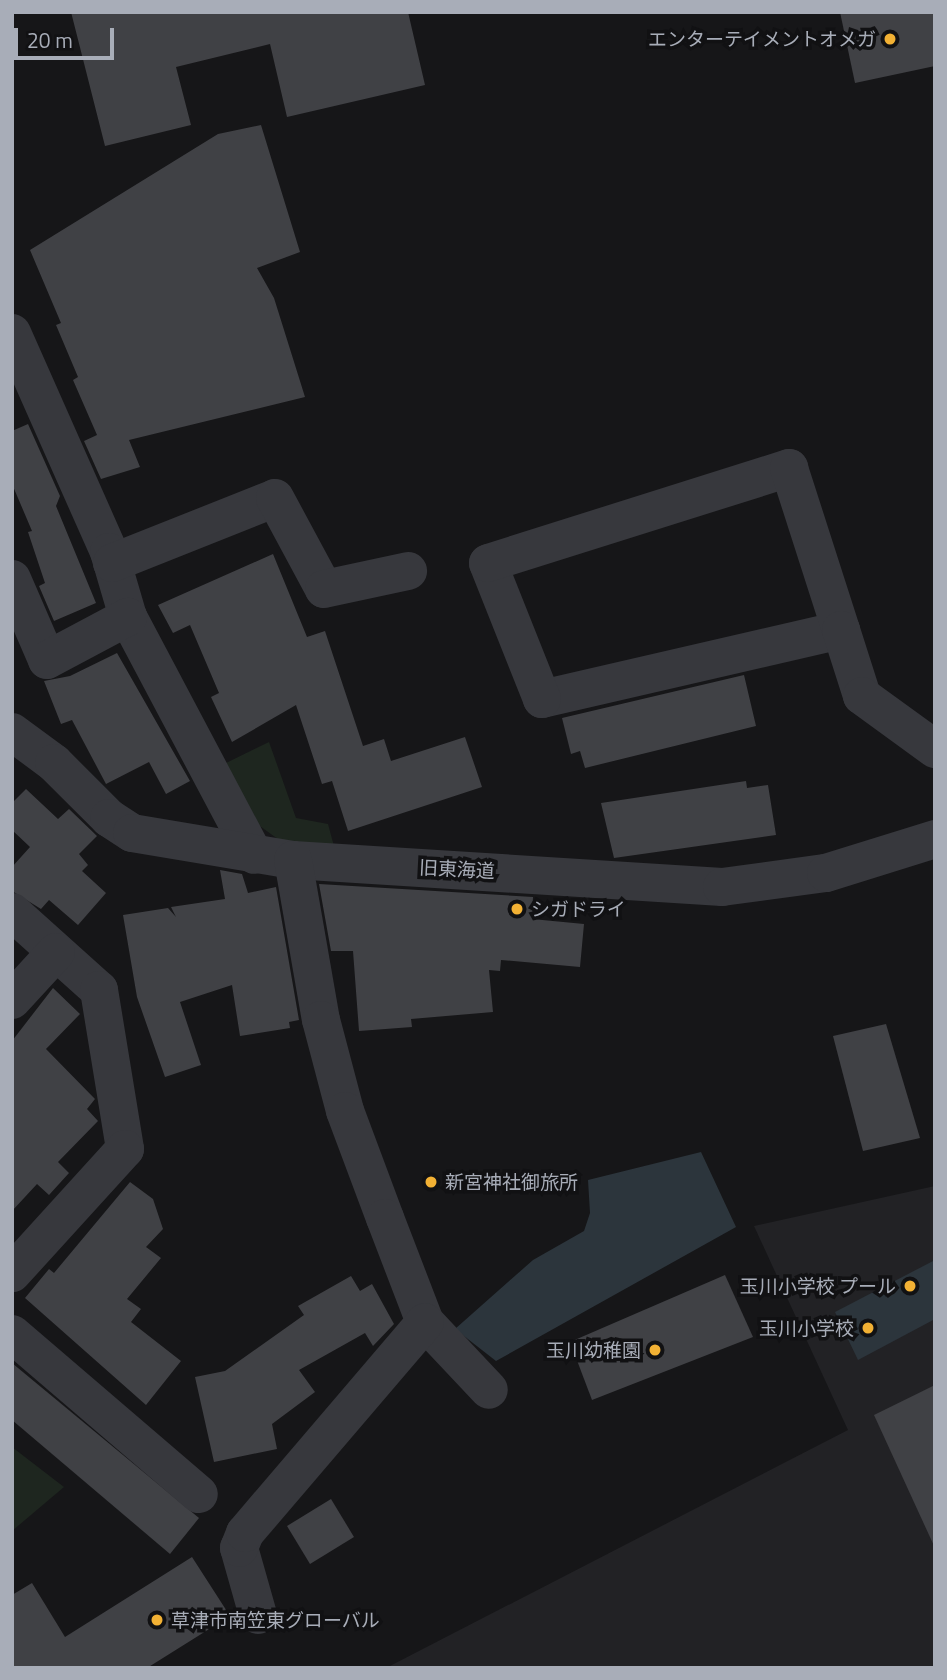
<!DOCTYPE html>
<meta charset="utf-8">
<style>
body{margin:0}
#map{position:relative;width:947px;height:1680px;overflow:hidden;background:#161618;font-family:"Titillium Web","Noto Sans JP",sans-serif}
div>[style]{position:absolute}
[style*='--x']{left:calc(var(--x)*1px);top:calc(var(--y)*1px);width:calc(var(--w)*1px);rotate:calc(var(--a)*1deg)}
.built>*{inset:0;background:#222225}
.green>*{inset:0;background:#1e261f}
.water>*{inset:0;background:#2c353c}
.building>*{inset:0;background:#404145}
.minor>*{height:38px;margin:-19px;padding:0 19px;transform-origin:19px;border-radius:19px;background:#37383d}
.dots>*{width:19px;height:19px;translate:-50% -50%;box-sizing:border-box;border:4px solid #111113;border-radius:50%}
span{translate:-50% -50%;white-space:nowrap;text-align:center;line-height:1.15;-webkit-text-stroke:7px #111113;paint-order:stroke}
.poi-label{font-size:19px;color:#a8adb8}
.right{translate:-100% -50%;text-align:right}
.left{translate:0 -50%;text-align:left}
.street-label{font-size:19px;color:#a8adb8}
.frame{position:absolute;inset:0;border:14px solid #a8adb8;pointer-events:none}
.scale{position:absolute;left:14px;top:28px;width:100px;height:32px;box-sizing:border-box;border:4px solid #a8adb8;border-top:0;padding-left:9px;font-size:21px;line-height:24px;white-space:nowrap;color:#a8adb8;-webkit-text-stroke:5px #111113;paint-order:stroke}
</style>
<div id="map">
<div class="built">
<i style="clip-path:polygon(935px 1186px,935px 1668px,386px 1668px,848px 1430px,754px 1226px)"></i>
</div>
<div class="green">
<i style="clip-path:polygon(269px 742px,296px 818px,328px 824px,335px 850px,282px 842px,257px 824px,224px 764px)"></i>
<i style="clip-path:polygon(12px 1447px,64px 1487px,12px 1531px)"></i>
</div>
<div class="water">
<i style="clip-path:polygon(701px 1152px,736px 1227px,496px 1361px,455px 1329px,533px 1260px,584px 1231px,590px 1213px,588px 1180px)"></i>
<i style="clip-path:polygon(935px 1260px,935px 1319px,858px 1360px,835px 1312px)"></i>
</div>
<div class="building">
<i style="clip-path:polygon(71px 12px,408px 12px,425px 85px,287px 117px,270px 44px,176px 67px,191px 125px,105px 146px)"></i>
<i style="clip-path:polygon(840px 12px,935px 12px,935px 66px,855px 83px)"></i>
<i style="clip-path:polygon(261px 125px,300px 252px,257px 268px,274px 298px,305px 397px,129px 440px,140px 467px,101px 479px,84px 441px,97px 435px,73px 380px,78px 377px,56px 325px,61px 323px,30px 250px,218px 134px)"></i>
<i style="clip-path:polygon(28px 424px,60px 496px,56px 506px,96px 603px,54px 621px,39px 586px,45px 583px,28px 532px,32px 531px,12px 484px,12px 431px)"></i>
<i style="clip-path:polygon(273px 554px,307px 637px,325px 631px,363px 746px,384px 739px,391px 761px,465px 737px,482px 787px,348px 831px,332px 781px,322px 784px,296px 705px,232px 742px,211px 697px,219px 693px,190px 625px,173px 633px,158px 605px)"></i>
<i style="clip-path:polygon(117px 653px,190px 781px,166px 794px,149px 762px,106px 784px,72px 720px,61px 724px,44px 681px,70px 676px)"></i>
<i style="clip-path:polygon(744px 675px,756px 726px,585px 768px,580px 751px,571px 754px,562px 718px)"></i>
<i style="clip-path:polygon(746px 781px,747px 788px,768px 785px,776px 835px,614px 858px,601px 803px)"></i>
<i style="clip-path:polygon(26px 789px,58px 819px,69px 809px,97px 836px,79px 854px,88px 865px,82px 871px,106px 893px,78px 925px,49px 900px,41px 909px,12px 891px,12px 867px,30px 847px,12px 830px,12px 803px)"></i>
<i style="clip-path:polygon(220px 870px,242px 874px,248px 893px,276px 887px,299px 1020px,289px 1022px,290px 1028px,240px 1036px,232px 985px,180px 1002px,201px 1065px,165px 1077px,137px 997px,123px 915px,168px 908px,176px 917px,171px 907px,225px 899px)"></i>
<i style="clip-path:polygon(319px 884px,533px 897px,532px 919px,584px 924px,580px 967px,501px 960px,500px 971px,489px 970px,493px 1012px,411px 1019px,412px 1027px,359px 1031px,353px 951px,331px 951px)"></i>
<i style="clip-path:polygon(53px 988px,80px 1014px,46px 1049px,95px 1099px,87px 1109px,98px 1121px,58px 1162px,69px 1173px,49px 1195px,37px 1184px,12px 1211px,12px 1041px)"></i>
<i style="clip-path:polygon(886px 1024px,920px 1138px,863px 1151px,833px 1036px)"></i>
<i style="clip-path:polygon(130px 1182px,153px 1199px,163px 1229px,146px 1247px,161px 1258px,127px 1299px,141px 1309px,131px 1322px,181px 1361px,146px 1405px,25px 1298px,49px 1269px,54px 1273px)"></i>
<i style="clip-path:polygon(725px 1275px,753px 1337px,592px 1400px,570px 1342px)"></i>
<i style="clip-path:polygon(351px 1276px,360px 1291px,372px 1284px,394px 1324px,373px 1346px,365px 1333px,299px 1370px,315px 1392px,272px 1424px,277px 1449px,214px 1462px,195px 1377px,225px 1371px,304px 1315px,298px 1306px)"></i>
<i style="clip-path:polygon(12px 1363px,199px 1518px,170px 1554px,12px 1420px)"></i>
<i style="clip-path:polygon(935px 1385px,935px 1548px,874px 1415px)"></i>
<i style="clip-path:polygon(331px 1499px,354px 1537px,310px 1564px,287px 1526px)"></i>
<i style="clip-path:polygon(192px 1557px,230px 1616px,147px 1668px,12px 1668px,12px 1595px,32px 1583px,65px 1637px)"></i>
</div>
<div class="minor">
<i style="--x:12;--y:333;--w:240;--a:66.1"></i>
<i style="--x:109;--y:552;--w:68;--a:73.7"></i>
<i style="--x:128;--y:617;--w:269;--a:62.1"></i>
<i style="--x:112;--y:563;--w:175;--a:-21.7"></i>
<i style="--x:275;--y:498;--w:103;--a:61.7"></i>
<i style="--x:324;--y:589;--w:86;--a:-12.1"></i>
<i style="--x:12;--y:579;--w:88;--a:66.6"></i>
<i style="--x:47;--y:660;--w:92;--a:-28"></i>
<i style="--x:841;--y:630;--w:307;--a:167"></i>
<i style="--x:542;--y:699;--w:146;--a:-111.7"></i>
<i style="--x:488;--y:563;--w:316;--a:-17.5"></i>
<i style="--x:789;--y:468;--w:170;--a:72.2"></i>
<i style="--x:841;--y:630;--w:69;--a:72.3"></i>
<i style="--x:862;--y:696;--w:90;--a:36"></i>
<i style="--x:12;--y:732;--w:52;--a:36.4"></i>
<i style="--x:54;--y:763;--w:78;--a:45"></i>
<i style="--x:109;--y:818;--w:27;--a:33"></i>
<i style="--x:132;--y:833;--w:163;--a:9.5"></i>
<i style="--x:293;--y:860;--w:430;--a:3.6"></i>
<i style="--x:722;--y:887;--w:105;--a:-7.7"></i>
<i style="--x:826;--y:873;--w:114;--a:-17.3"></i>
<i style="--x:293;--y:860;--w:162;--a:80.1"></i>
<i style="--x:321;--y:1020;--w:94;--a:75.2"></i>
<i style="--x:345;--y:1111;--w:114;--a:69.5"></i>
<i style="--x:385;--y:1218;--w:111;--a:69"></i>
<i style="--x:425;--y:1322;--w:93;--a:46.7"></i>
<i style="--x:12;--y:912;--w:117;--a:41.9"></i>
<i style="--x:99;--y:990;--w:161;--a:80.7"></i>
<i style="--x:125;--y:1149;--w:168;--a:132.3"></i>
<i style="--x:12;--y:1000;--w:65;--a:-47.5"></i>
<i style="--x:12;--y:1334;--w:246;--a:40.6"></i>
<i style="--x:258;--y:1615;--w:70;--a:-105.8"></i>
<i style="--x:239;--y:1548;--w:16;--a:-68"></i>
<i style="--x:245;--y:1533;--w:277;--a:-49.5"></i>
</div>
<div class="dots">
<i style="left:890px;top:39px;background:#f2b134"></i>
<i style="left:517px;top:909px;background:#f2b134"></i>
<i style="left:431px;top:1182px;background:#f2b134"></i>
<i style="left:910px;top:1286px;background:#f2b134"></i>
<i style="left:868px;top:1328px;background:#f2b134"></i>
<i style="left:655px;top:1350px;background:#f2b134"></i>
<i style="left:157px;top:1620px;background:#f2b134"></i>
</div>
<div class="poi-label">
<span class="right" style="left:876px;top:39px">エンターテイメントオメガ</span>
<span class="left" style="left:531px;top:909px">シガドライ</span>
<span class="left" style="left:445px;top:1182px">新宮神社御旅所</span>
<span class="right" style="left:896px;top:1286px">玉川小学校 プール</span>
<span class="right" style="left:854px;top:1328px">玉川小学校</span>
<span class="right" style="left:641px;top:1350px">玉川幼稚園</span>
<span class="left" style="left:171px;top:1620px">草津市南笠東グローバル</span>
</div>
<div class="street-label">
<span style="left:457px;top:869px;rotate:3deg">旧東海道</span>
</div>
<div class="frame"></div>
<div class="scale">20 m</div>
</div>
